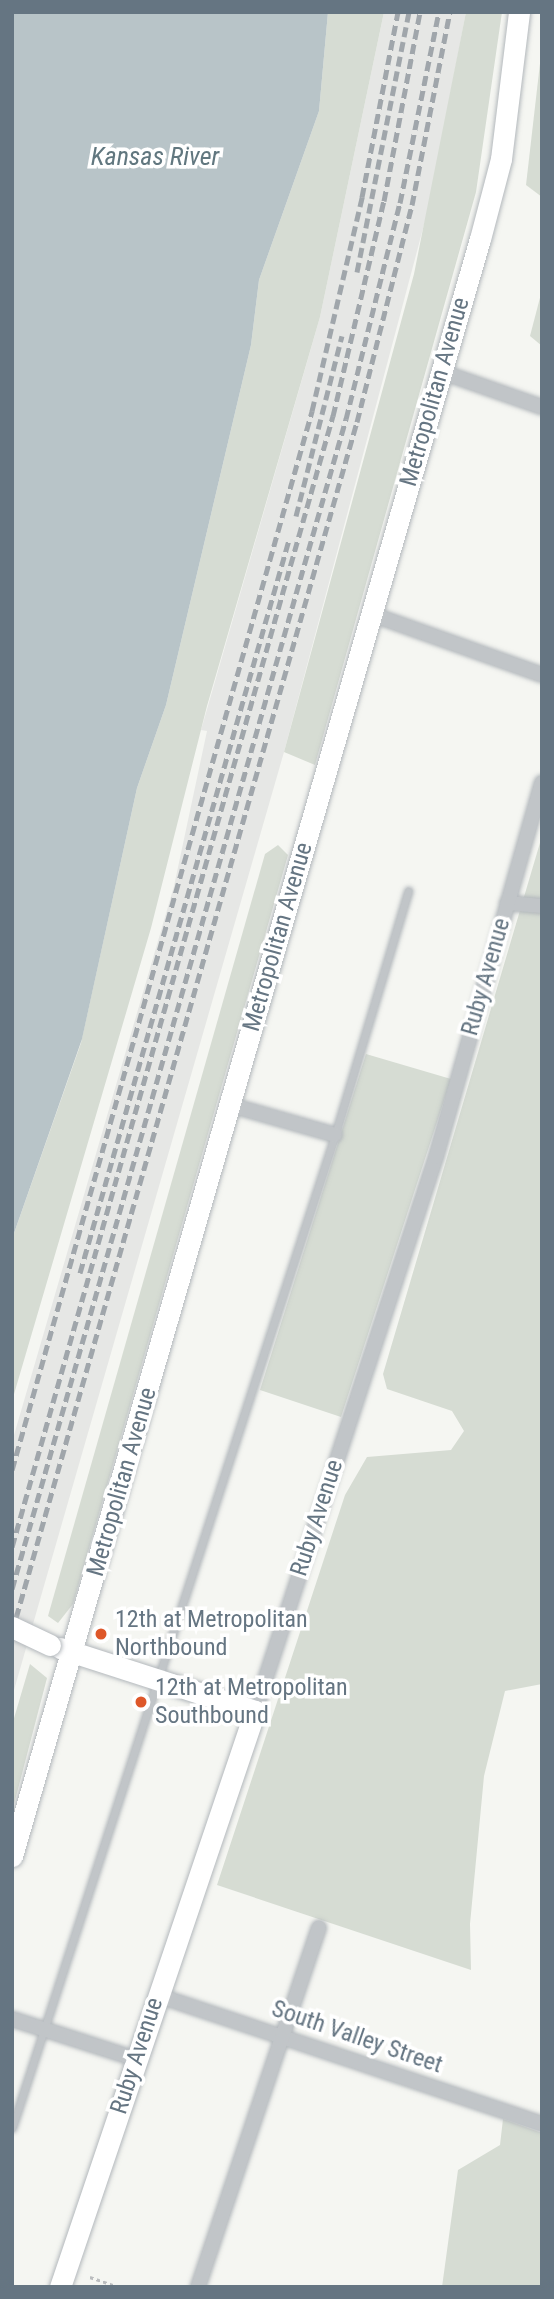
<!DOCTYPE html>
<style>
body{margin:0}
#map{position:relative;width:554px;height:2299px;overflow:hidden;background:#f5f6f2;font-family:"Roboto Condensed",sans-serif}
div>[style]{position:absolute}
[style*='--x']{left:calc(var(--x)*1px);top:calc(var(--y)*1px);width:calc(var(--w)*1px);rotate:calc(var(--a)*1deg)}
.built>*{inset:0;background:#e6e7e5}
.green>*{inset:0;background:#d6dcd3}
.water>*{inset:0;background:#b8c4c8}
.path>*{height:2.5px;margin-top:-1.25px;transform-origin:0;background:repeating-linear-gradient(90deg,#bbbdbf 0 3.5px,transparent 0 7px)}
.roads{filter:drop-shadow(0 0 2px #b3b8bc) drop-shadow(0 0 2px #b3b8bc)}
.lane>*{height:7px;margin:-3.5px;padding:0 3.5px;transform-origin:3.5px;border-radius:3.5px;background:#c1c5c8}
.street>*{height:14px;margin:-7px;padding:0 7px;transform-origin:7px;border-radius:7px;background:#c1c5c8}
.secondary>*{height:21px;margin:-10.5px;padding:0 10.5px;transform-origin:10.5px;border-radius:10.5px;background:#fff}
.rail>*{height:5px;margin-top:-2.5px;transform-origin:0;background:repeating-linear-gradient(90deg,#a0a6ab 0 10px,transparent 0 15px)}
.bridges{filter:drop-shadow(0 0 2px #b3b8bc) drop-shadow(0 0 2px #b3b8bc)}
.secondary-bridge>*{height:21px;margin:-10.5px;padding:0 10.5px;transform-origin:10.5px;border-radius:10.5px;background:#fff}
.dots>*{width:19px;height:19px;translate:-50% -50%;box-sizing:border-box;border:4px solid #fff;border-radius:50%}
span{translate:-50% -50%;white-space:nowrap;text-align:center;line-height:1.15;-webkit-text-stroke:7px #fff;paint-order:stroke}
.street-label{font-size:24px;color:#657582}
.poi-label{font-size:24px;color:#657582}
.left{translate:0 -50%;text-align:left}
.water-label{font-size:26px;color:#61777f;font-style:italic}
.frame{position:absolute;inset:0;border:14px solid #657582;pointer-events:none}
</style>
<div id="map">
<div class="built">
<i style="clip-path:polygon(384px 12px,466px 12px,429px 206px,284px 752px,12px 1697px,12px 1442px,174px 886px,207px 731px,201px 730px,320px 317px)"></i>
</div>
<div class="green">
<i style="clip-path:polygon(328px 12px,384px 12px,320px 317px,207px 706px,151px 928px,12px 1401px,12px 1239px,81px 1043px,137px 788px,166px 705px,251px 345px,259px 280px,319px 111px)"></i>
<i style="clip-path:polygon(466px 12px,502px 12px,476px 192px,315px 765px,284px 752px,414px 274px)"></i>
<i style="clip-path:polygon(542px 46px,542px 197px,526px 185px)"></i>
<i style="clip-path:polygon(542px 290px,542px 346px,530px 336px)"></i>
<i style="clip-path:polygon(542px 836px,542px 1684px,505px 1691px,484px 1776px,470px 1924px,471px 1970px,217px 1885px,345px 1495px,367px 1457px,451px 1450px,464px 1431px,452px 1411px,387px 1389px,383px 1374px)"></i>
<i style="clip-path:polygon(278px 845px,288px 855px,73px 1604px,58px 1623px,48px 1616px,265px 854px)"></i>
<i style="clip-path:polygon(366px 1054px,451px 1079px,341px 1417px,260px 1390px)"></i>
<i style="clip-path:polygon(30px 1664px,47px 1678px,12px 1812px,12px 1725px)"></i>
<i style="clip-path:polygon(503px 2119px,542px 2133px,542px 2287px,442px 2287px,458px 2170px,500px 2145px)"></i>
</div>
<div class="water">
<i style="clip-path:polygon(12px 12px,328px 12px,319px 111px,259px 280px,251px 345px,166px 705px,137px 788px,82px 1039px,12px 1239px)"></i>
</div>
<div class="path">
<i style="--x:90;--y:2277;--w:31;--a:19"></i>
</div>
<div class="roads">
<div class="lane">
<i style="--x:12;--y:2128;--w:1044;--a:-71.98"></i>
<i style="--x:335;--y:1135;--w:255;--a:-73.3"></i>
</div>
<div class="street">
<i style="--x:439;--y:371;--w:109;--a:19.3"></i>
<i style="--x:371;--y:614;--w:182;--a:19.6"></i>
<i style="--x:507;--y:903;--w:35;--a:5"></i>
<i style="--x:230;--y:1105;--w:109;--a:15.9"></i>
<i style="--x:255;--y:1711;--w:583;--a:-71.91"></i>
<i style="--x:436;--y:1157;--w:389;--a:-74.2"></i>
<i style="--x:157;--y:1995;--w:406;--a:18.5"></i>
<i style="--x:12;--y:2019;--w:130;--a:17.9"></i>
<i style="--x:198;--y:2287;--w:379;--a:-71.4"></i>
</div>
<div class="secondary">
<i style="--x:60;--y:1648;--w:205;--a:17.9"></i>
<i style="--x:255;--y:1711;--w:608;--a:108.7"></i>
<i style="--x:12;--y:1856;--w:1683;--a:-73.86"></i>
<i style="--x:480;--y:239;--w:83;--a:-75.3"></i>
<i style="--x:501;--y:159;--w:148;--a:-83"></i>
</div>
</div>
<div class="rail">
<i style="--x:357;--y:272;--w:265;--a:-78.7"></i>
<i style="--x:296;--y:516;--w:186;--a:-75.7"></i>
<i style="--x:80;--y:1273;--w:762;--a:-74.09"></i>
<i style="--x:12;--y:1470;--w:1101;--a:-74.18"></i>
<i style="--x:312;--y:411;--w:220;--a:-76.8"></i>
<i style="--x:362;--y:197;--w:188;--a:-79"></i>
<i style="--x:12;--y:1547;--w:1176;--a:-74.16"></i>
<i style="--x:333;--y:416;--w:221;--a:-76.7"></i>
<i style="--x:384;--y:201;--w:192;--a:-79.2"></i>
<i style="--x:12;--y:1589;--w:1217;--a:-74.07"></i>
<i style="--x:346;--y:419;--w:223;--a:-76"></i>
<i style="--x:400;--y:203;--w:195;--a:-78.5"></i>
<i style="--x:12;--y:1632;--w:1258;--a:-74.09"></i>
<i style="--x:357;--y:422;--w:224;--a:-75.8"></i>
<i style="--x:412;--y:205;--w:197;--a:-78.9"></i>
</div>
<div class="bridges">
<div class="secondary-bridge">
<i style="--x:12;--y:1627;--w:42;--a:25.3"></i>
</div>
</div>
<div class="dots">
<i style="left:101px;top:1634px;background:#de5729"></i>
<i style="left:141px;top:1702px;background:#de5729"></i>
</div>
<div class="street-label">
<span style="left:435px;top:392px;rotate:-74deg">Metropolitan Avenue</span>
<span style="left:278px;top:937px;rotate:-74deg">Metropolitan Avenue</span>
<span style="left:486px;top:977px;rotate:-74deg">Ruby Avenue</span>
<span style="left:122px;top:1482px;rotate:-74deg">Metropolitan Avenue</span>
<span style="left:317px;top:1518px;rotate:-72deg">Ruby Avenue</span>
<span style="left:357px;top:2037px;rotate:19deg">South Valley Street</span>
<span style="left:137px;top:2056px;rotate:-72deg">Ruby Avenue</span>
</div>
<div class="poi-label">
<span class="left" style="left:115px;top:1634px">12th at Metropolitan<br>Northbound</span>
<span class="left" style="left:155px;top:1702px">12th at Metropolitan<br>Southbound</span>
</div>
<div class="water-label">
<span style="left:155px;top:157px">Kansas River</span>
</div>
<div class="frame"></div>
</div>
